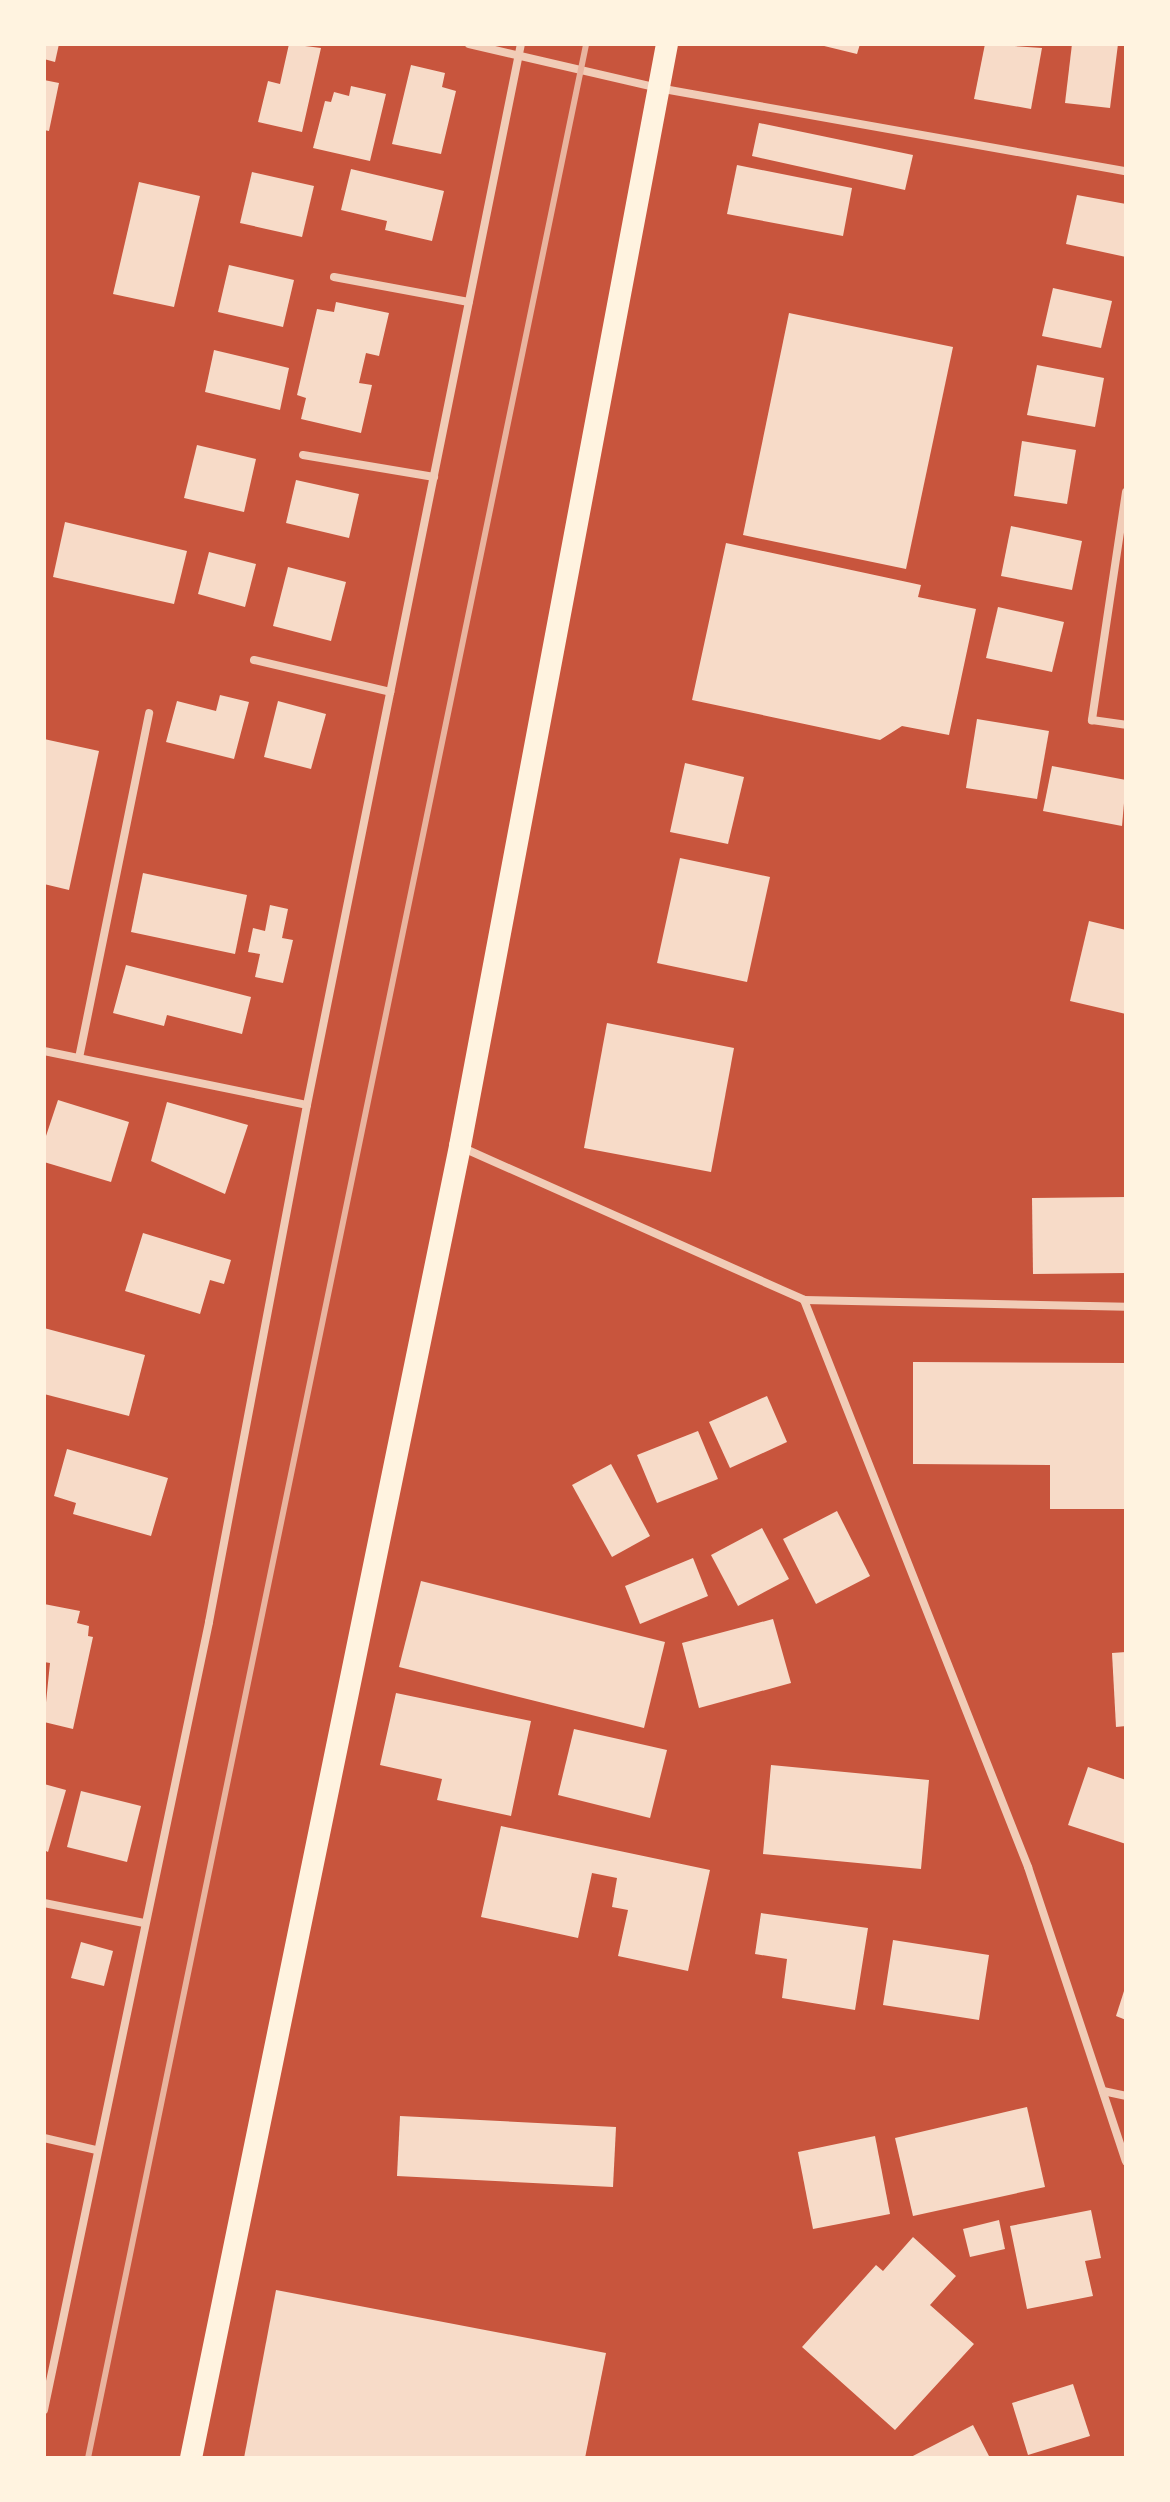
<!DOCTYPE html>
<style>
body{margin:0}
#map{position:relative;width:1170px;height:2502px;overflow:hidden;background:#c8553d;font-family:"DM Sans",sans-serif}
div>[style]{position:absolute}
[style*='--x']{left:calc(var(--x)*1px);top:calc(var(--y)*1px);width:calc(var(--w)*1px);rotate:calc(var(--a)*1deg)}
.building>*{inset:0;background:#f7dbc8}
.minor>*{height:8px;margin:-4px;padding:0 4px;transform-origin:4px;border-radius:4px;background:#f1ccb7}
.trunk>*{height:22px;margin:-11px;padding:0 11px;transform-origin:11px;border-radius:11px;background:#fff3e0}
.rail>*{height:6px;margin:-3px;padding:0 3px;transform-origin:3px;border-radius:3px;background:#e9b49f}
span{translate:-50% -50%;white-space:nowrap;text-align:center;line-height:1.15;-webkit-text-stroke:8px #fff3e0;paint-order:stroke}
.frame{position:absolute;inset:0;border:46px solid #fff3e0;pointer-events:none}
</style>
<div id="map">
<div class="building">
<i style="clip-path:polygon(44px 44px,59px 44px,55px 62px,44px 59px)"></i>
<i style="clip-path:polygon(289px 44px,321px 48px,302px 132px,258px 122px,268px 81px,280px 84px)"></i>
<i style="clip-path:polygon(816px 44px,860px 44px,857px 54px)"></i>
<i style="clip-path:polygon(985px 44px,1042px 48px,1031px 109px,974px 99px)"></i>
<i style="clip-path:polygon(1072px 44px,1118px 44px,1110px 108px,1065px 103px)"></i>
<i style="clip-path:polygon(411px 65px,445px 73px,442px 87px,456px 91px,441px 154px,392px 144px)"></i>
<i style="clip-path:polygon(44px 80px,59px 83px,49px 131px,44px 130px)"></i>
<i style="clip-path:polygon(351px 86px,386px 94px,370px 161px,313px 148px,325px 101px,331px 102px,334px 92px,349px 96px)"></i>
<i style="clip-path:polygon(759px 123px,913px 155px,905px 190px,752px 156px)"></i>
<i style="clip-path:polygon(737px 165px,852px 188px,843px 236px,727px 214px)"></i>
<i style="clip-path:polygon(351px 169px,444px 191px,432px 241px,385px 230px,387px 221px,341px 210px)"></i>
<i style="clip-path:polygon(252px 172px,314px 186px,302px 237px,240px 223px)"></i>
<i style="clip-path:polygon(139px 182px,200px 196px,174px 307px,113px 294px)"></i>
<i style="clip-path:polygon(1077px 195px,1126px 204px,1126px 257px,1066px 244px)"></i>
<i style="clip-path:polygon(229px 265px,294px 280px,283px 327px,218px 312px)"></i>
<i style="clip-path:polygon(1053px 288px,1112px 301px,1101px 348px,1042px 336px)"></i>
<i style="clip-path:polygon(336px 302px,389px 313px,379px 356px,366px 353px,359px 383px,372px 385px,361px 433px,301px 419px,306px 398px,297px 395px,317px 309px,334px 312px)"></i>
<i style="clip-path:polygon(789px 313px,953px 347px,906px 569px,743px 535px)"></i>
<i style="clip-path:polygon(214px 350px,289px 368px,280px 410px,205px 392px)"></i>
<i style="clip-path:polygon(1037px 365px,1104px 378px,1095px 427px,1027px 415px)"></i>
<i style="clip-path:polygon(1022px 441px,1076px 450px,1067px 504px,1014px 496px)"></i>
<i style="clip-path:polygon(197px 445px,256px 459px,244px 512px,184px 498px)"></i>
<i style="clip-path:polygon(296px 480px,359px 494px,349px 538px,286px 523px)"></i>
<i style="clip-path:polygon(65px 522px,187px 551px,174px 604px,53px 577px)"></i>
<i style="clip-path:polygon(1011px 526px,1082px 541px,1072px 590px,1001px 576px)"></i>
<i style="clip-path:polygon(726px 543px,921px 585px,918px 597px,976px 609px,949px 735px,902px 726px,880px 740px,692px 700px)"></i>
<i style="clip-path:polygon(209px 552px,256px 564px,245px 607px,198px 594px)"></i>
<i style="clip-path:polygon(288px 567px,346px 582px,331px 641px,273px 626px)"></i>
<i style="clip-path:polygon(998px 607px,1064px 622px,1052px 672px,986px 658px)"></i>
<i style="clip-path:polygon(220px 695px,249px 702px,234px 759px,166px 742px,177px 701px,216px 711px)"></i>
<i style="clip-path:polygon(278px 701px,326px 714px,311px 769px,264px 757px)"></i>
<i style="clip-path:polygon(977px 719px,1049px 731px,1037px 799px,966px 788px)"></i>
<i style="clip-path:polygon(44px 739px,99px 751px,69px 890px,44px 884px)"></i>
<i style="clip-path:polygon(685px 763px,744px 777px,728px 844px,670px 832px)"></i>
<i style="clip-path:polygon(1052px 766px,1126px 780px,1122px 826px,1043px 811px)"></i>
<i style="clip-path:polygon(680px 858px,770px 877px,747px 982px,657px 963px)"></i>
<i style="clip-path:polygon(143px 873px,247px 895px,235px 954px,131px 932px)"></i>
<i style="clip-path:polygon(270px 905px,288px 909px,282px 938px,293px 940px,283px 983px,255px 977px,260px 954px,248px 952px,253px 928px,265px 931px)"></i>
<i style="clip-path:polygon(1089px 921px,1126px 930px,1126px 1014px,1070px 1001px)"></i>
<i style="clip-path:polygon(126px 965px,251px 997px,242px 1034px,167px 1015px,164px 1026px,113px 1013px)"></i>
<i style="clip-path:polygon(607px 1023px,734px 1048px,711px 1172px,584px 1148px)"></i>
<i style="clip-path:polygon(58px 1100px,129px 1122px,111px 1182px,44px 1162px,44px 1142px)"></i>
<i style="clip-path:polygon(167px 1102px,248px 1125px,225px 1194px,151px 1161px)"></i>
<i style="clip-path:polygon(1126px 1197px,1126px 1273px,1033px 1274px,1032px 1198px)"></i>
<i style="clip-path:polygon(143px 1233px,231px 1260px,224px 1284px,210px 1280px,200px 1314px,125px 1291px)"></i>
<i style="clip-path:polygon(44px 1328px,145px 1355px,129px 1416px,44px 1394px)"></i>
<i style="clip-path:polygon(913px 1362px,1126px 1363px,1126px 1509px,1050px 1509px,1050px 1465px,913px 1464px)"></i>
<i style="clip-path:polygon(767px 1396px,787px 1442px,730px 1468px,709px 1422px)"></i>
<i style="clip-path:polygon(698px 1431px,718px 1479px,657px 1503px,637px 1455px)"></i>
<i style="clip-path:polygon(67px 1449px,168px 1478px,151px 1536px,73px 1514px,76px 1503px,54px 1496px)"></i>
<i style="clip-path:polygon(611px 1464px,650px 1536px,612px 1557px,572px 1485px)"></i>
<i style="clip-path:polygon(837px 1511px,870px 1576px,816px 1604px,783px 1539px)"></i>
<i style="clip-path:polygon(762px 1528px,789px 1579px,738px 1606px,711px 1555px)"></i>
<i style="clip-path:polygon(693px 1558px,708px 1596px,640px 1624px,625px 1586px)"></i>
<i style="clip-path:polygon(421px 1581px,665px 1642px,644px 1728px,399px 1667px)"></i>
<i style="clip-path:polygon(44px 1604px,80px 1611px,77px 1623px,89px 1626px,88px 1636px,93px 1637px,73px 1729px,44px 1722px,50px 1663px,44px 1662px)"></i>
<i style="clip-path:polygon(773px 1619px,791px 1683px,699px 1708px,682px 1643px)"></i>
<i style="clip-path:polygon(1126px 1652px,1126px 1726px,1116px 1727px,1112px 1653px)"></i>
<i style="clip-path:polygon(396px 1693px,531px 1721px,511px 1816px,437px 1800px,442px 1779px,380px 1765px)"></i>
<i style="clip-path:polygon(574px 1729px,667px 1750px,650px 1818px,558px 1795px)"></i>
<i style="clip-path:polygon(771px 1765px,929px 1780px,921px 1869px,763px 1854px)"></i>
<i style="clip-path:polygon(1088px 1767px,1126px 1780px,1126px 1844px,1068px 1825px)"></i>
<i style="clip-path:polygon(44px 1784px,66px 1790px,48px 1852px,44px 1850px)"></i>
<i style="clip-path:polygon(81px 1791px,141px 1806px,127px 1862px,67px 1847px)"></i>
<i style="clip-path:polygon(501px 1826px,710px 1870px,688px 1971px,618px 1956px,628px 1910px,612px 1907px,617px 1878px,592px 1873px,578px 1938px,481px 1917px)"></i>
<i style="clip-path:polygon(761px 1913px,868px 1928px,855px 2010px,782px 1998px,787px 1959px,755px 1954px)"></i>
<i style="clip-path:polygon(893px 1940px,989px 1955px,979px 2020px,883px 2005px)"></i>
<i style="clip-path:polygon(81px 1942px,113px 1951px,104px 1986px,71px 1978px)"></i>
<i style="clip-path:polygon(1125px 1988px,1126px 1988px,1126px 2020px,1116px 2016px)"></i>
<i style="clip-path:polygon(1027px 2107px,1045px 2187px,913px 2216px,895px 2138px)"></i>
<i style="clip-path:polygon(400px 2116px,616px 2127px,613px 2187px,397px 2176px)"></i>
<i style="clip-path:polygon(875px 2136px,890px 2214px,813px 2229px,798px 2152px)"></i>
<i style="clip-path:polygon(1091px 2210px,1101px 2258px,1085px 2261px,1093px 2296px,1027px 2309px,1010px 2226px)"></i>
<i style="clip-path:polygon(999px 2220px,1005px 2249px,970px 2257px,963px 2229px)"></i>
<i style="clip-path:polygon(913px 2237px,956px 2276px,930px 2305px,974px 2344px,895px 2430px,802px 2347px,876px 2265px,883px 2271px)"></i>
<i style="clip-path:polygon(276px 2290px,606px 2353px,585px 2458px,244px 2458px)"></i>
<i style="clip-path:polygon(1073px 2384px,1090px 2436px,1028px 2455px,1012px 2403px)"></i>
<i style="clip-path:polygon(973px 2425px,990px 2458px,909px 2458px)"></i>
</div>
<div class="minor">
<i style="--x:469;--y:44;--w:194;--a:13.1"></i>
<i style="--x:658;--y:88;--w:475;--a:10.1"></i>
<i style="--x:334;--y:277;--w:137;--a:10.5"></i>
<i style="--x:303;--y:455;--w:133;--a:9.5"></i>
<i style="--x:1126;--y:492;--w:231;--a:98.5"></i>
<i style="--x:1092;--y:720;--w:34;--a:8"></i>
<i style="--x:254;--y:660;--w:140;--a:13.2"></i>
<i style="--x:44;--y:1051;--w:268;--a:11.6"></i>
<i style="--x:79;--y:1058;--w:352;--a:-78.5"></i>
<i style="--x:461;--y:1147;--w:376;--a:24"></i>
<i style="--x:804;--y:1300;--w:610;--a:68.44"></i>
<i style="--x:1028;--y:1867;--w:310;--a:71.6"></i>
<i style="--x:804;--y:1300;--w:322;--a:1.2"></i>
<i style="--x:44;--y:1903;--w:102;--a:11.3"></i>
<i style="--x:1103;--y:2091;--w:24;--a:12"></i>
<i style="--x:44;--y:2138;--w:53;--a:13"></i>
<i style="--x:44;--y:2410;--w:805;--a:-78.17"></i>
<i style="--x:209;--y:1622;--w:526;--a:-79.27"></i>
<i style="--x:307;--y:1105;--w:1082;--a:-78.6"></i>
</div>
<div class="trunk">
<i style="--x:191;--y:2458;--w:1339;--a:-78.41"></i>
<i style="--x:460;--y:1146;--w:1121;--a:-79.36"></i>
</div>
<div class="rail">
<i style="--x:88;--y:2458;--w:2465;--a:-78.34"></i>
</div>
<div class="frame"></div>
</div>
